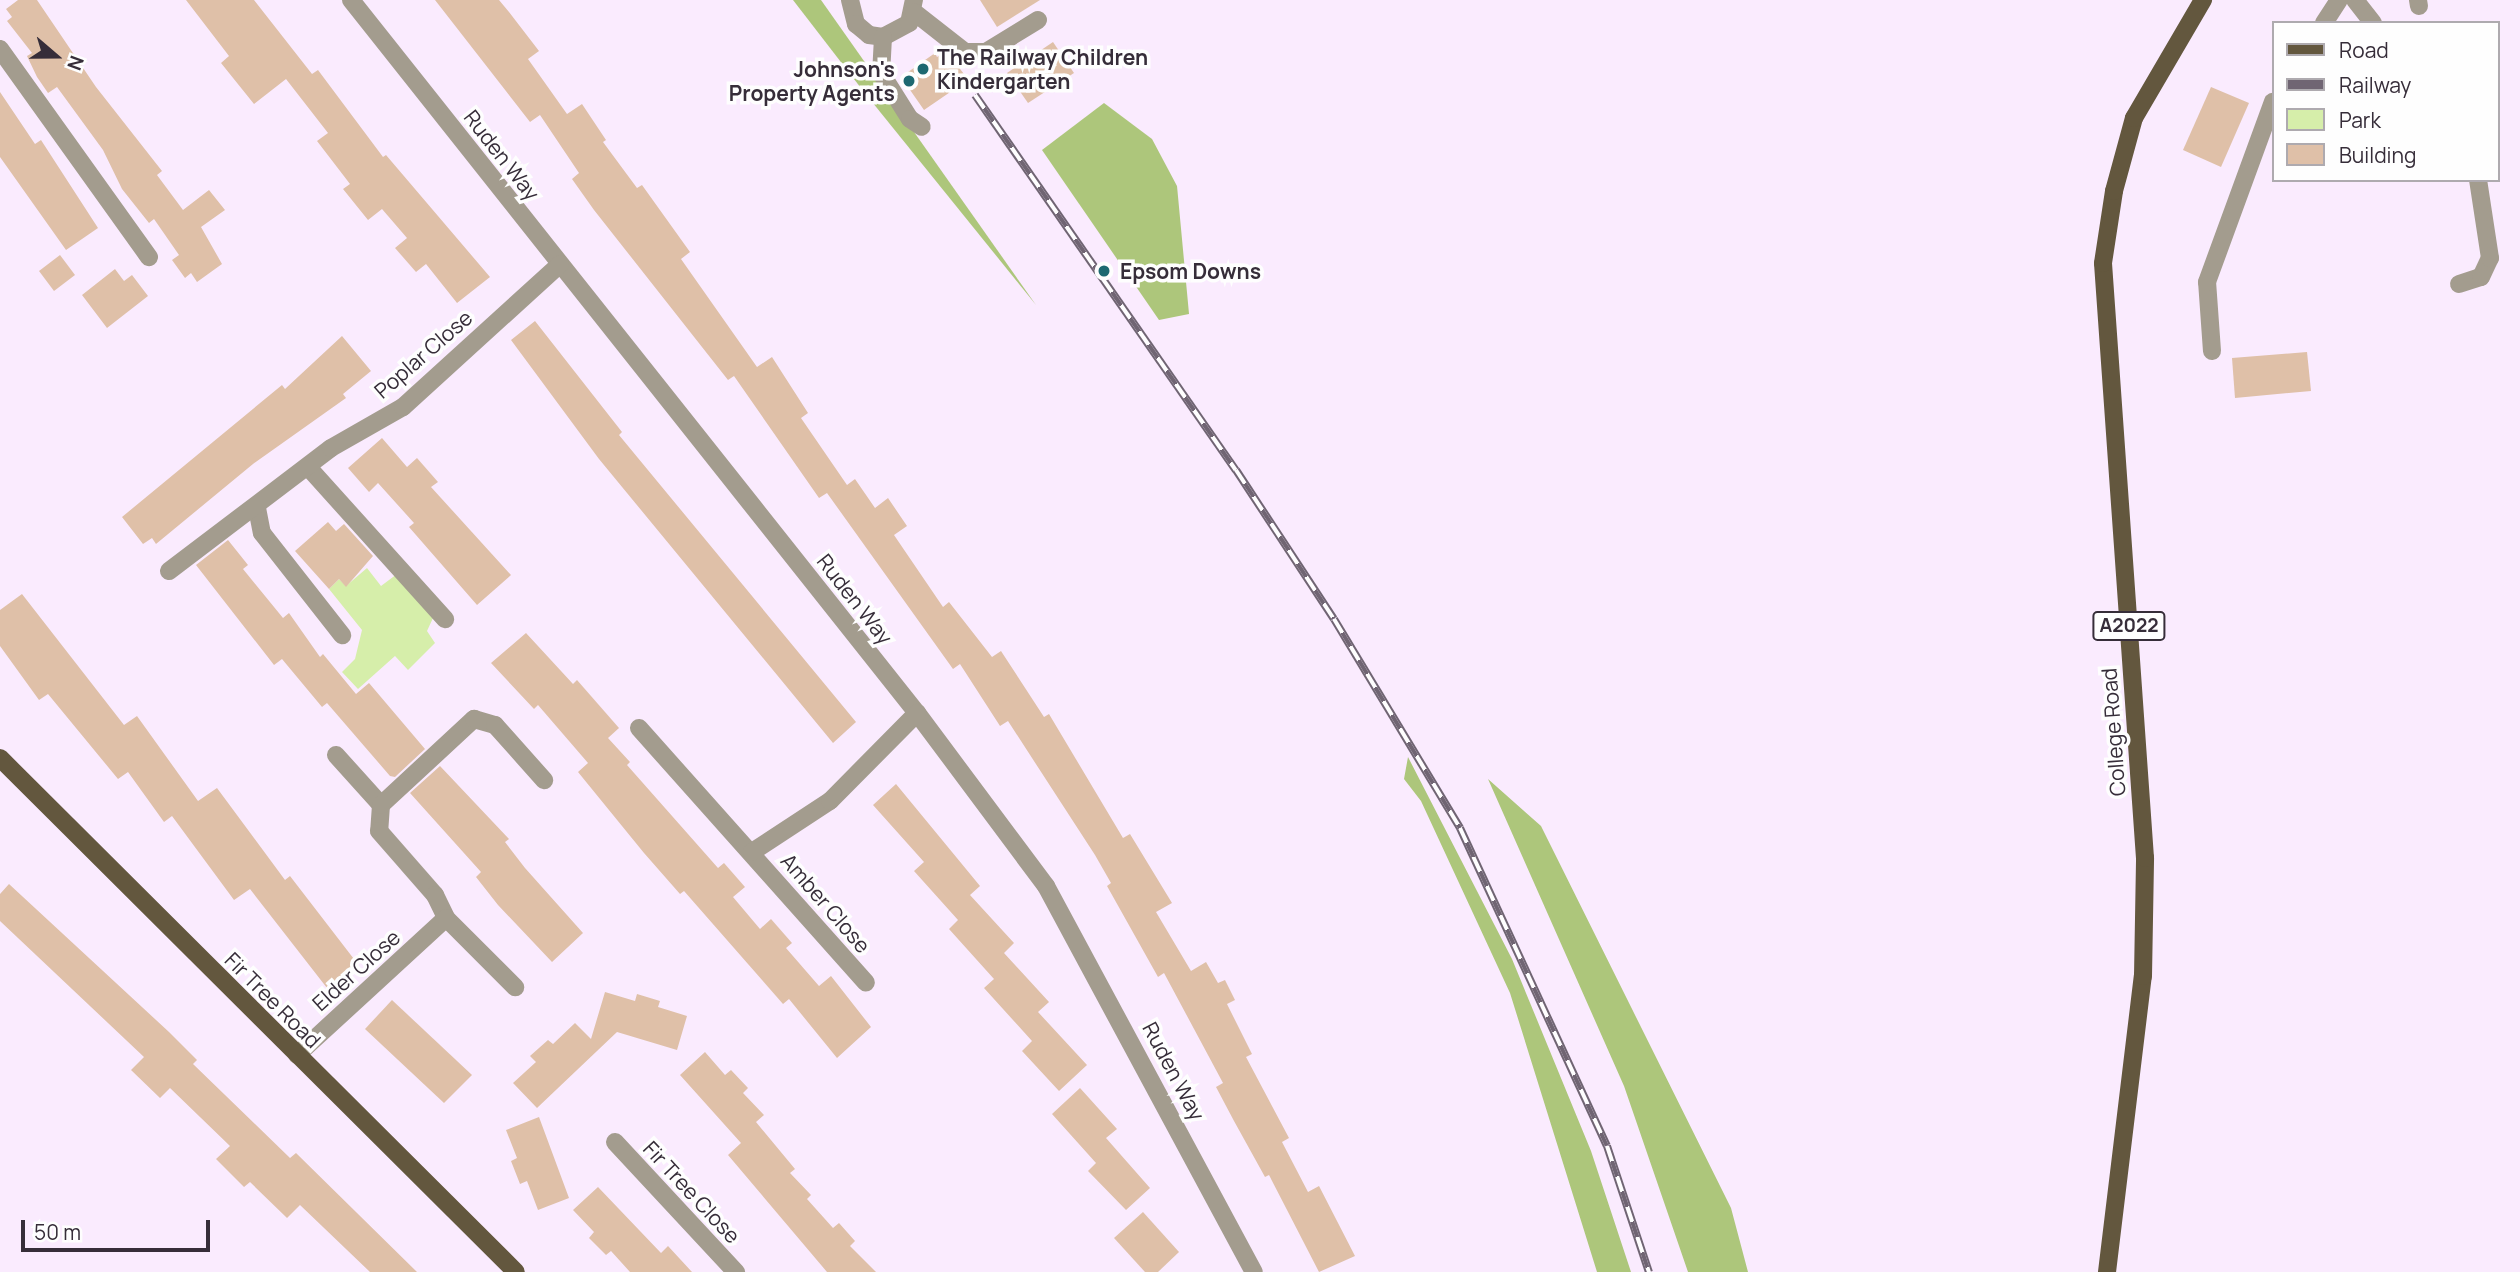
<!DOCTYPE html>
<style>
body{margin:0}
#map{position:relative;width:2520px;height:1272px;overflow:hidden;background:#faebfe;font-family:Manrope,sans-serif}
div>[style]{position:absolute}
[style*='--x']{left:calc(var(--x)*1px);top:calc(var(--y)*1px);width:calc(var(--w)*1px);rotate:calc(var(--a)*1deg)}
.green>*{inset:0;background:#d6eeaa}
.forest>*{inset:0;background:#adc67b}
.building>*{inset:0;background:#dfc0a8}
.minor>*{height:18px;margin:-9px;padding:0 9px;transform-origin:9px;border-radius:9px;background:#a39c8e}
.major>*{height:18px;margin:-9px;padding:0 9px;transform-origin:9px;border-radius:9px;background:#63573e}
.rail>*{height:8px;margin-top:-4px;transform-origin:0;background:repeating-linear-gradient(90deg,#fefefe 0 16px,#706573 0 32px);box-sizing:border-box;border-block:2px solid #706573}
.dots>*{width:19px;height:19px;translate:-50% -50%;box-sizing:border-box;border:4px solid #fefefe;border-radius:50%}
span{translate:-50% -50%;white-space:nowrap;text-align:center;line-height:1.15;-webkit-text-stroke:7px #fefefe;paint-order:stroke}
.shield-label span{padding:2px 5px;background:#fefefe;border:2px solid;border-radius:5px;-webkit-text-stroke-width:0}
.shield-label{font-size:19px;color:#362d39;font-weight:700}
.poi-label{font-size:21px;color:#362d39;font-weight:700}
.left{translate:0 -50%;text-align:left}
.right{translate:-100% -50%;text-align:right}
.street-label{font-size:21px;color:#362d39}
.legend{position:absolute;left:2272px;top:21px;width:228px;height:161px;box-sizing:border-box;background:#fefefe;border:2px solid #aeaaaf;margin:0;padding:9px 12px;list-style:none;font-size:21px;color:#362d39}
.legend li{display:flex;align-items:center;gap:14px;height:35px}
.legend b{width:35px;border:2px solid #aeaaaf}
.north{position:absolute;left:21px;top:21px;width:70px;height:70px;-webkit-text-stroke:5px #fefefe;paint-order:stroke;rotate:110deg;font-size:19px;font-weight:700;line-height:28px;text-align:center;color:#362d39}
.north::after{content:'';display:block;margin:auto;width:24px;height:32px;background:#362d39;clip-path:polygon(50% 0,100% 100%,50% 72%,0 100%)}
.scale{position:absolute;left:21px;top:1220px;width:189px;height:32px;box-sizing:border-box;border:4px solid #362d39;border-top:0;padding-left:9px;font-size:21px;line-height:24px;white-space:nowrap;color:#362d39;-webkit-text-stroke:5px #fefefe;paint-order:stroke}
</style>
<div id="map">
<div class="green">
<i style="clip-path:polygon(367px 568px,381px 586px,397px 574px,433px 618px,427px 631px,435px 643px,408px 670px,395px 656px,358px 689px,342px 672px,355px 659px,362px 630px,329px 589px,339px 579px,346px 586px)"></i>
</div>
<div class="forest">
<i style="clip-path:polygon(793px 0,821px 0,1036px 305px,864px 92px)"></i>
<i style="clip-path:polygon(1104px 103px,1152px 139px,1177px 186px,1189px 314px,1159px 320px,1042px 150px)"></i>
<i style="clip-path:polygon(1408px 757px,1512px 959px,1591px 1151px,1631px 1272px,1597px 1272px,1510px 993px,1421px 801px,1404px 779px)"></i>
<i style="clip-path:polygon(1488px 779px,1541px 826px,1731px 1208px,1748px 1272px,1688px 1272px,1624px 1086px)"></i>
</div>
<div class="building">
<i style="clip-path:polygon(18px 0,37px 0,96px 87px,162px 171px,157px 175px,183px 210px,209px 190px,225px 210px,201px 227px,222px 264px,197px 282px,191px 273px,185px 278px,172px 260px,179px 255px,154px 219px,149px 223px,122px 189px,103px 150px,57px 87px,48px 93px,37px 77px,27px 56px,32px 53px,7px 21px,12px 17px,6px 9px)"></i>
<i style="clip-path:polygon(186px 0,254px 0,312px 74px,318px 70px,383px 157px,386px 155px,490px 277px,457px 303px,426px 264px,416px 272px,395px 248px,407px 238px,382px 209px,368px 220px,343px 189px,350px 184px,317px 141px,328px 133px,286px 79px,254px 104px,221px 63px,229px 56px)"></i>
<i style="clip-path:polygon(435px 0,499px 0,509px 12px,539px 51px,528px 59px,567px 114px,582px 104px,606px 140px,603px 142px,637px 188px,642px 185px,690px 252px,681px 259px,757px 367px,772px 357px,808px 413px,801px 418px,847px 485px,855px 479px,875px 508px,888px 498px,907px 526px,894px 535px,943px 607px,949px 602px,992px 657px,1001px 651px,1044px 717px,1049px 714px,1123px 838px,1130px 834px,1172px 903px,1156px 912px,1191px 971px,1206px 962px,1218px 983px,1225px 980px,1235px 1000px,1227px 1004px,1252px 1054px,1246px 1057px,1289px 1138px,1282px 1142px,1308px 1192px,1319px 1186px,1355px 1256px,1319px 1272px,1269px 1175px,1265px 1177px,1234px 1121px,1216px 1087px,1223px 1083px,1164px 973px,1158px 977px,1107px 886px,1111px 883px,1095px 855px,1008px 721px,1000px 726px,960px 664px,953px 669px,827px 493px,819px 498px,734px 376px,728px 380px,594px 210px,572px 179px,579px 173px,540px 115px,530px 122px)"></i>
<i style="clip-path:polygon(980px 0,1040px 0,997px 27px)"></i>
<i style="clip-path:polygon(1053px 42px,1074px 73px,1028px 103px,1007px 73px)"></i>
<i style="clip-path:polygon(946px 51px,964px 74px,955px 80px,959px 86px,924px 110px,901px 77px,935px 53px,937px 57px)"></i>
<i style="clip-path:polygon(2211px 87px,2249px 103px,2221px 167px,2183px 150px)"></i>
<i style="clip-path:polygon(0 92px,35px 144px,41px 140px,98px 228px,66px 250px,0 157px)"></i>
<i style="clip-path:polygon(60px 255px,75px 275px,54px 291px,39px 271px)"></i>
<i style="clip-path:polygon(115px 269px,124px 281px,132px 275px,148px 296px,107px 328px,82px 295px)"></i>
<i style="clip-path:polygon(535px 321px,622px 432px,619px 435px,856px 722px,833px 743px,599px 459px,511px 340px)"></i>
<i style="clip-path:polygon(342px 336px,371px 371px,343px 394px,346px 398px,253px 464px,156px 544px,152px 538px,143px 544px,122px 517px,282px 385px,285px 389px)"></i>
<i style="clip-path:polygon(2307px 352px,2311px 391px,2235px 398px,2232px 358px)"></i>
<i style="clip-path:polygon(382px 438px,407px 467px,417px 458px,438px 482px,431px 487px,511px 575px,477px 605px,409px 527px,414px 523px,378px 483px,369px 492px,348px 468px)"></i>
<i style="clip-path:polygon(328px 522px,336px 531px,344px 524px,373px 556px,346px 587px,339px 579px,329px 589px,295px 551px)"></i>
<i style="clip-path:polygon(228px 540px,248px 565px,243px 569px,283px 618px,289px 613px,320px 657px,323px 654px,356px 694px,369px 683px,425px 749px,395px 777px,390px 776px,327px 703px,322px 707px,282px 659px,274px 665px,196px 565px)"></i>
<i style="clip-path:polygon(22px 594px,124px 725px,137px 716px,198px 801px,217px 788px,285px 880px,290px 876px,357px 963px,327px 988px,250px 889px,234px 900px,172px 816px,164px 822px,128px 772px,118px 779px,48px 694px,39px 700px,0 646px,0 610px)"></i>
<i style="clip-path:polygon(526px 633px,573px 684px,577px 680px,619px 728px,608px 738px,630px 762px,627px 765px,718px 868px,724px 863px,745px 887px,733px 897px,760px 929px,771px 919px,792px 943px,786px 948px,819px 986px,831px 976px,871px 1027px,837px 1058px,789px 999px,783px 1004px,684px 891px,680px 894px,644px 853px,578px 772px,588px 763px,538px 705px,534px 709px,491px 663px)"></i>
<i style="clip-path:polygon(440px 766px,509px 839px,505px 842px,525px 868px,583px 933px,552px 962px,498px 905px,476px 877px,481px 872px,410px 793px)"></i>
<i style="clip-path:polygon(896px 784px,980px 886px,970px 895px,1014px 943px,1004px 953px,1049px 1002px,1038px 1012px,1087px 1065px,1059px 1091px,1022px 1051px,1032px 1041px,984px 988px,994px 979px,949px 929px,958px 920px,914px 871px,924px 862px,873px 805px)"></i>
<i style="clip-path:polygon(9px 884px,169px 1032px,197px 1060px,193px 1064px,290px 1158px,296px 1153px,417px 1272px,370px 1272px,300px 1205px,287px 1218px,250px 1182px,244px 1187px,216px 1159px,230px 1146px,170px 1088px,160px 1098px,131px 1070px,144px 1057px,0 921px,0 894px)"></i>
<i style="clip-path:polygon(605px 992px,635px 1001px,637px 994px,660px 1001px,658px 1007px,687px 1016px,677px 1050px,617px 1032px,537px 1108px,513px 1083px,536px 1062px,530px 1056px,548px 1040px,553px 1044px,575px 1023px,591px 1039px)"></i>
<i style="clip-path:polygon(392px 1000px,472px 1075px,444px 1103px,365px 1029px)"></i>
<i style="clip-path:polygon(705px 1052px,725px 1075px,731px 1070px,748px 1088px,743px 1093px,764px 1115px,756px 1122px,795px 1169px,790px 1173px,811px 1195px,807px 1199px,833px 1228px,839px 1223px,855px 1241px,850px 1246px,876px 1272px,827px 1272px,728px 1155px,741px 1143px,680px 1075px)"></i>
<i style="clip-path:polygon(1080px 1088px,1117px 1129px,1106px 1138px,1150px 1188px,1126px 1210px,1088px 1171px,1096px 1163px,1052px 1114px)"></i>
<i style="clip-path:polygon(539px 1117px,569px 1198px,538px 1210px,527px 1181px,520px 1184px,511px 1161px,517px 1158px,506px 1130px)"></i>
<i style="clip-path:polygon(598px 1187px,661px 1253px,668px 1246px,692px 1272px,630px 1272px,611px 1251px,606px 1255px,589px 1238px,594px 1232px,573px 1210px)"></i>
<i style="clip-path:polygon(1143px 1212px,1179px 1252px,1158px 1272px,1145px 1272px,1114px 1238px)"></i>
</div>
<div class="minor">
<i style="--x:351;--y:0;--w:910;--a:51.56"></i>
<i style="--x:917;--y:713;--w:216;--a:53.3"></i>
<i style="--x:1046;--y:886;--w:438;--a:61.7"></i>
<i style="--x:850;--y:0;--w:25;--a:76"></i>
<i style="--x:856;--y:24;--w:17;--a:40"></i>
<i style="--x:869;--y:35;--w:14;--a:8"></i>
<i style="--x:883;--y:37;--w:30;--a:-28"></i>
<i style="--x:909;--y:23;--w:24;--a:-78"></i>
<i style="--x:2355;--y:0;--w:29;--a:52"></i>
<i style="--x:2418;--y:0;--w:6;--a:81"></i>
<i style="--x:914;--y:12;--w:65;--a:38.1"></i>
<i style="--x:965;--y:52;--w:21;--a:0"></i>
<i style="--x:986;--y:52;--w:61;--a:-31.6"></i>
<i style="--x:2324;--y:23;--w:27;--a:-57"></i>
<i style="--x:883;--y:37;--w:36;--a:93"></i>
<i style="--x:881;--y:73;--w:54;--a:57.8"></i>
<i style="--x:910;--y:119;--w:14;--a:34"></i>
<i style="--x:0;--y:49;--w:256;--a:54.4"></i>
<i style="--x:2459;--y:284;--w:23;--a:-18"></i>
<i style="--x:2481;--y:277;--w:21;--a:-65"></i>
<i style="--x:2490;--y:258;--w:79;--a:-98.7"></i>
<i style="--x:2212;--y:351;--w:69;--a:-94.1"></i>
<i style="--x:2207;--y:282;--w:192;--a:-69.9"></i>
<i style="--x:308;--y:467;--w:205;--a:48"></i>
<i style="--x:257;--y:508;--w:25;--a:79"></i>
<i style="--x:262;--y:533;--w:130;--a:51.9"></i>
<i style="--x:169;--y:571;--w:203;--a:-37.2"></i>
<i style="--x:331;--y:448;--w:83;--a:-29.7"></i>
<i style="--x:403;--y:407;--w:212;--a:-42.3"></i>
<i style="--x:639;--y:728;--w:341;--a:48.3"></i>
<i style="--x:336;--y:755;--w:67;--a:48"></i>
<i style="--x:381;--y:805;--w:26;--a:94"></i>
<i style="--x:379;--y:831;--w:85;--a:48.8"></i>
<i style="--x:435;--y:895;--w:25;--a:64"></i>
<i style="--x:446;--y:918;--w:98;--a:45"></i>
<i style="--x:381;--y:805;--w:127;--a:-42.8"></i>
<i style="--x:474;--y:719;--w:22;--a:16"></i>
<i style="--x:495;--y:725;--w:74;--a:48.3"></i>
<i style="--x:752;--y:852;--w:93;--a:-33.2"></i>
<i style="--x:830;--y:801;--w:124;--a:-45.3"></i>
<i style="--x:297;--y:1055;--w:202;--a:-42.6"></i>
<i style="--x:615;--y:1142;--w:178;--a:47.1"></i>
</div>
<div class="major">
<i style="--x:0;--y:758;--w:728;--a:44.89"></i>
<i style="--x:2107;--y:1272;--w:298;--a:-83.1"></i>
<i style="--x:2143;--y:976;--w:118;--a:-89"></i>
<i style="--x:2145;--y:858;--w:596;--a:-94.04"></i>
<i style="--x:2103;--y:263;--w:73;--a:-81.3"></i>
<i style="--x:2114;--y:191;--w:76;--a:-74.7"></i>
<i style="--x:2134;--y:118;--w:137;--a:-59.7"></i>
</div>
<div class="rail">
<i style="--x:975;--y:95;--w:457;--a:55.2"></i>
<i style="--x:1236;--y:470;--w:178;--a:56.7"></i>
<i style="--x:1334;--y:619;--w:244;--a:58.9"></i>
<i style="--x:1460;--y:828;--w:350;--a:65.2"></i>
<i style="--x:1607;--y:1146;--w:133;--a:71.6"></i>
</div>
<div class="dots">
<i style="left:923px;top:69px;background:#1d6971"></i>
<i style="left:909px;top:81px;background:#1d6971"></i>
<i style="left:1104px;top:271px;background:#1d6971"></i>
</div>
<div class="shield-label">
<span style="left:2129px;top:626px">A2022</span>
</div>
<div class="poi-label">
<span class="left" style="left:937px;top:69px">The Railway Children<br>Kindergarten</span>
<span class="right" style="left:895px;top:81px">Johnson's<br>Property Agents</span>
<span class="left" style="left:1120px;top:271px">Epsom Downs</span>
</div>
<div class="street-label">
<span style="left:502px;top:155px;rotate:52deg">Ruden Way</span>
<span style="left:423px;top:354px;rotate:-41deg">Poplar Close</span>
<span style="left:855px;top:599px;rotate:52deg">Ruden Way</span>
<span style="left:2113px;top:732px;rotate:-94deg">College Road</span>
<span style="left:826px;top:903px;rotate:49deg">Amber Close</span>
<span style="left:356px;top:970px;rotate:-42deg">Elder Close</span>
<span style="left:273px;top:1000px;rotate:45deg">Fir Tree Road</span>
<span style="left:1174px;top:1071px;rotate:62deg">Ruden Way</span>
<span style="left:692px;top:1192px;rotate:47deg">Fir Tree Close</span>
</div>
<ul class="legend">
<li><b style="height:9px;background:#63573e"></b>Road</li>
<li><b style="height:9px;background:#706573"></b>Railway</li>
<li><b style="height:19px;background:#d6eeaa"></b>Park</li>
<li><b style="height:19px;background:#dfc0a8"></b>Building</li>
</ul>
<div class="north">N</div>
<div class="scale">50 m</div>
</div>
